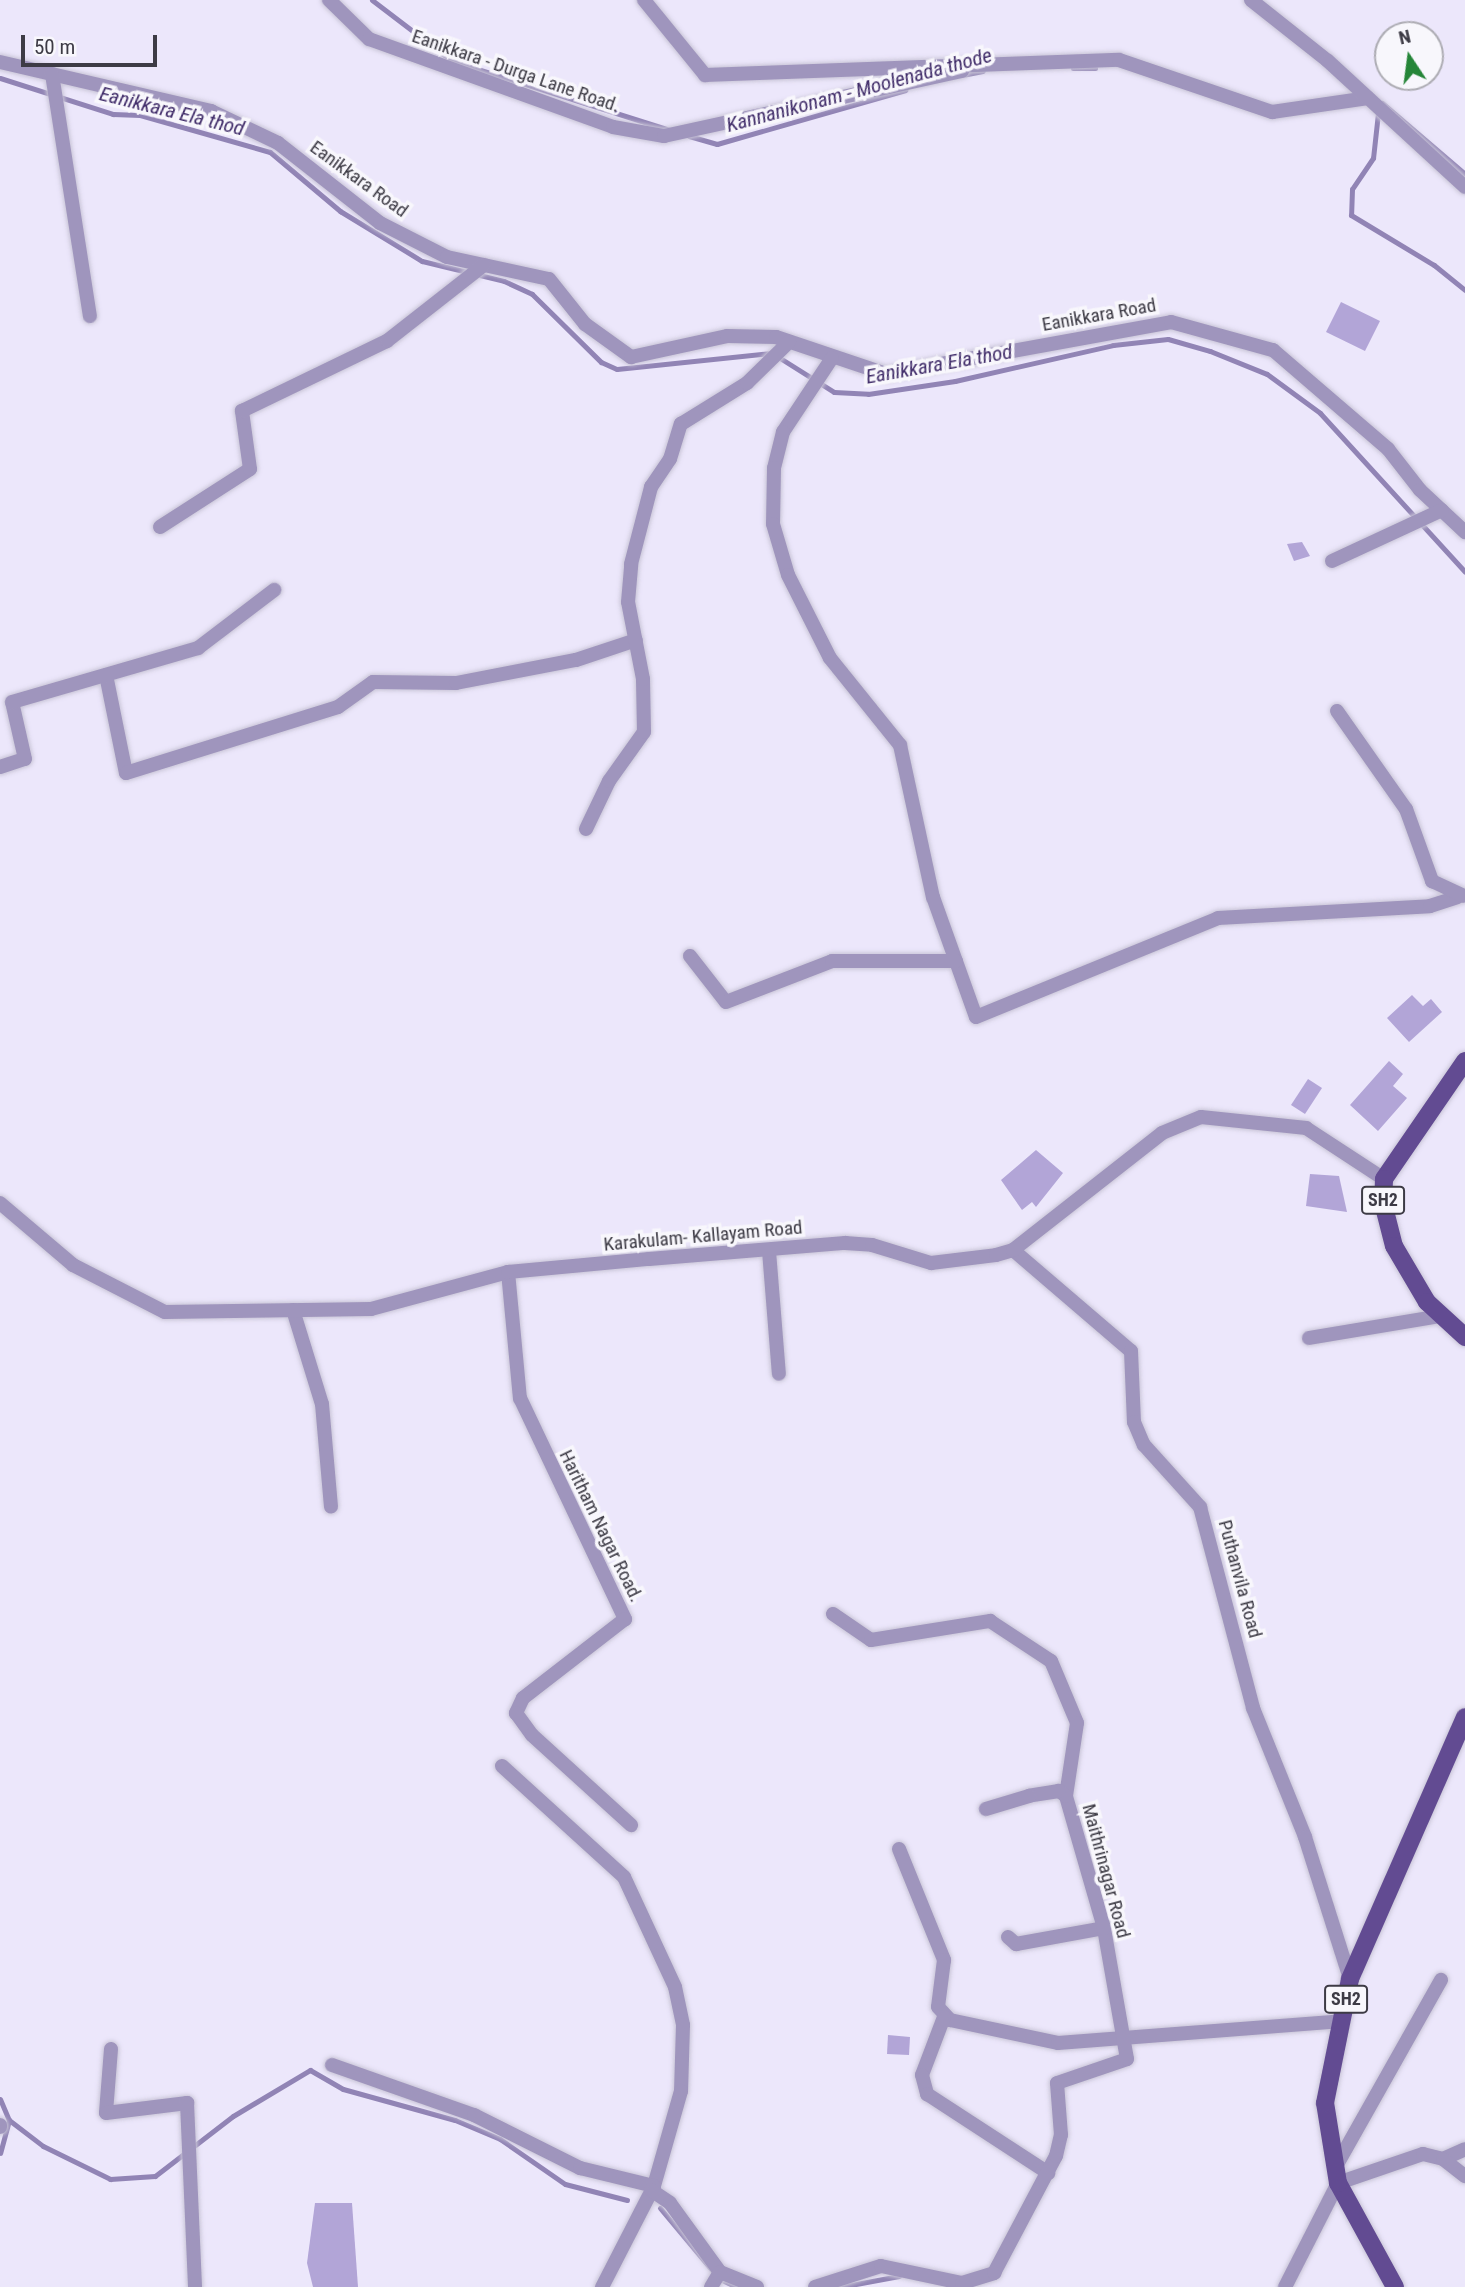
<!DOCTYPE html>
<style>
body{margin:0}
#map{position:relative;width:1465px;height:2287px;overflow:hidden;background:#ece7fb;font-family:"Roboto Condensed",sans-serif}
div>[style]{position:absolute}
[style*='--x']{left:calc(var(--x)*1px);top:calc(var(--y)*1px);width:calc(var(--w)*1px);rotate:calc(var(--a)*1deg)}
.stream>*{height:5px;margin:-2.5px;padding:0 2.5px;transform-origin:2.5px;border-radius:2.5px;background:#9184b5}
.building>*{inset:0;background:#b2a5d7}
.roads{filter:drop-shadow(0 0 2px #c9c5d7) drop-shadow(0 0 2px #c9c5d7)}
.minor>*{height:14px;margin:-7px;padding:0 7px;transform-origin:7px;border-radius:7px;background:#9f95bd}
.tertiary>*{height:14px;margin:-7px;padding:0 7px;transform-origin:7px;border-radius:7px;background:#9f95bd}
.primary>*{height:18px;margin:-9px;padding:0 9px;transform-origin:9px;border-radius:9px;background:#624b92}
span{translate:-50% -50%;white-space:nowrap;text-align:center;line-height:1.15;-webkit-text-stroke:7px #f8f7fc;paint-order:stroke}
.shield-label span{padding:2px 5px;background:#f8f7fc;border:2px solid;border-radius:5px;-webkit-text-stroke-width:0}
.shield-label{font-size:18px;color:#3d3b45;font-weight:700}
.street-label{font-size:19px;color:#3d3b45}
.water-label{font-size:21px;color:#402c69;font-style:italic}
.north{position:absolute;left:1374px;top:21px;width:70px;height:70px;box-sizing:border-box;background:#f8f7fc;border:2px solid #adacb3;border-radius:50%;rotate:347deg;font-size:19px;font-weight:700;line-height:28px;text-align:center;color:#3d3b45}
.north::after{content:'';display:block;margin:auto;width:24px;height:32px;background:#258538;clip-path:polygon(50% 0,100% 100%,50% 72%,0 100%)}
.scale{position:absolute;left:21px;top:35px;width:136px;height:32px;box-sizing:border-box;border:4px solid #3d3b45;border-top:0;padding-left:9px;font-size:21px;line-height:24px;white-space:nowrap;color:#3d3b45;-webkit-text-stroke:5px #f8f7fc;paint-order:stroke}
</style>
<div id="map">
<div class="stream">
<i style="--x:372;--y:0;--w:101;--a:37.3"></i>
<i style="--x:452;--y:61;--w:229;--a:17.6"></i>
<i style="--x:1073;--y:68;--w:22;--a:0"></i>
<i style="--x:962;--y:75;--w:21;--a:-11"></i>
<i style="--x:0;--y:78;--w:119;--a:17.7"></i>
<i style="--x:113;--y:114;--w:27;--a:2"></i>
<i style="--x:140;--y:115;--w:135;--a:15.9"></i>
<i style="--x:270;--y:152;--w:92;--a:40.1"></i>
<i style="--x:340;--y:211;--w:96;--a:31.4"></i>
<i style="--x:422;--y:261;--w:84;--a:13.7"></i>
<i style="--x:504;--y:281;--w:31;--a:25"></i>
<i style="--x:532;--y:294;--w:97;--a:44.6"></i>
<i style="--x:601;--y:362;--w:17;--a:24"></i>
<i style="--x:617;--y:369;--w:156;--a:-5.9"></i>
<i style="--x:772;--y:353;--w:73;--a:32.2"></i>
<i style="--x:834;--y:392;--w:34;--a:3"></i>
<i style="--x:868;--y:394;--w:88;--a:-8.5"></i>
<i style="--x:955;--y:381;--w:162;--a:-12.8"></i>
<i style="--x:1113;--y:345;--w:55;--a:-6.2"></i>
<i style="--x:1168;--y:339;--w:44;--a:15.9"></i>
<i style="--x:1210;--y:351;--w:61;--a:22"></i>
<i style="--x:1267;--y:374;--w:66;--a:36.3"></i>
<i style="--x:1320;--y:413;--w:215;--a:47.6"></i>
<i style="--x:1382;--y:103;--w:109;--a:40.5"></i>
<i style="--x:1378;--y:113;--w:45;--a:96.3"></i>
<i style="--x:1373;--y:158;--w:37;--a:124"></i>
<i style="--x:1352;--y:189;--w:26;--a:92"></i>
<i style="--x:1351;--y:215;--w:97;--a:31.1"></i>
<i style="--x:1434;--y:265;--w:40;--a:39"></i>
<i style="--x:689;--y:136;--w:29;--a:16"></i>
<i style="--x:717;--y:144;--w:196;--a:-16"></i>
<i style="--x:0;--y:2099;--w:23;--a:67"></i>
<i style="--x:9;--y:2120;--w:34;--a:105"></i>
<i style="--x:9;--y:2120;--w:43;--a:37.4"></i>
<i style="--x:43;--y:2146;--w:75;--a:26.2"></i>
<i style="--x:110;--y:2179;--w:45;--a:-3.8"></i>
<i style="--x:155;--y:2176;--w:98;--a:-37.6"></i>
<i style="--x:233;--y:2116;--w:90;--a:-30.9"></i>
<i style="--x:310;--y:2070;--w:38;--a:30"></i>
<i style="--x:343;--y:2089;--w:116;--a:15.5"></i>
<i style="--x:455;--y:2120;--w:49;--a:22.9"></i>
<i style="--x:500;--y:2139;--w:79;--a:34.7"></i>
<i style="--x:565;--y:2184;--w:64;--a:14.5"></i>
<i style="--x:660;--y:2208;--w:87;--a:50.1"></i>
<i style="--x:724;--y:2281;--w:14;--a:25"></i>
<i style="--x:840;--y:2287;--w:60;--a:-10.6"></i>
</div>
<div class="building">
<i style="clip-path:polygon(1341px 302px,1380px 321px,1365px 351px,1326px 332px)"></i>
<i style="clip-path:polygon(1302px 542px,1310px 556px,1294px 561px,1287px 544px)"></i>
<i style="clip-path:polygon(1412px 995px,1423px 1006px,1431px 999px,1442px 1012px,1409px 1042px,1387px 1018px)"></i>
<i style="clip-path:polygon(1389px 1061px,1403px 1074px,1393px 1086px,1407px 1098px,1378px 1131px,1350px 1105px)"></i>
<i style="clip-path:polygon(1308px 1079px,1322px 1088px,1305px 1114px,1291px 1105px)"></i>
<i style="clip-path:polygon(1036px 1150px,1063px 1173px,1036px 1207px,1032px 1202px,1022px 1210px,1001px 1180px)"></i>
<i style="clip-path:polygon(1310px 1174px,1339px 1176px,1347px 1212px,1306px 1206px)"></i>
<i style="clip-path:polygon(888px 2035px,910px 2037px,909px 2055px,887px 2054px)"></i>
<i style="clip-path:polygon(315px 2203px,352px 2203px,358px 2287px,313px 2287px,307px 2263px)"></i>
</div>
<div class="roads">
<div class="minor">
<i style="--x:329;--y:0;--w:56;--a:44.3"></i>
<i style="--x:369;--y:39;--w:259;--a:19.8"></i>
<i style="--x:613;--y:127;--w:52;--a:10"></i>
<i style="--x:664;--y:136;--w:305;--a:-12.3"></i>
<i style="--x:644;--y:0;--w:97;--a:50.9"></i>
<i style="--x:705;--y:75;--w:414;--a:-2.1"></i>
<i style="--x:1119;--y:60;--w:162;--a:18.8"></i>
<i style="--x:1272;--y:112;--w:97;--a:-8.3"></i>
<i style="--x:1251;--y:0;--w:98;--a:38.4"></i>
<i style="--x:1328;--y:61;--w:186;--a:42.6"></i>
<i style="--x:0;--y:62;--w:217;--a:13.1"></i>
<i style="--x:211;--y:111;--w:74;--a:25.5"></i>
<i style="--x:278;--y:143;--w:130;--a:38.1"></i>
<i style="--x:380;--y:223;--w:75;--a:26.9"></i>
<i style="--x:447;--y:257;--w:104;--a:12.2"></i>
<i style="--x:549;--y:279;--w:58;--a:51.3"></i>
<i style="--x:585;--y:324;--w:57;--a:35.7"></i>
<i style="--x:631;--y:357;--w:98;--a:-12.3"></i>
<i style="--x:727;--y:336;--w:49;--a:1.2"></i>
<i style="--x:776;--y:337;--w:116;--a:18.6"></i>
<i style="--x:886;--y:374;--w:290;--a:-10.3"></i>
<i style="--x:1171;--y:322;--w:106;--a:15.4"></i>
<i style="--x:1273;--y:350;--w:152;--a:40.7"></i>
<i style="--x:1388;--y:449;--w:52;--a:52"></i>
<i style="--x:1420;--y:490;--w:62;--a:43"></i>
<i style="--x:52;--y:74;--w:245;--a:81.1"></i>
<i style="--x:832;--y:358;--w:89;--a:123.5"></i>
<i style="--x:783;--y:432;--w:37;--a:104"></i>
<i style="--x:774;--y:468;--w:56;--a:91"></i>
<i style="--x:773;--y:524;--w:53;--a:73.6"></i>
<i style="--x:788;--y:575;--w:93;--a:63.2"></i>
<i style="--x:830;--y:658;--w:112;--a:51.2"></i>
<i style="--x:900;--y:745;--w:156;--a:77.8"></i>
<i style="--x:933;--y:897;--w:127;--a:70.3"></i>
<i style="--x:976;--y:1017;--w:261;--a:-22.2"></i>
<i style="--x:1218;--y:918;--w:212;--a:-3.2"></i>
<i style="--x:1430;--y:906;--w:29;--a:-18"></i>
<i style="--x:160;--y:527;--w:107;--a:-32.8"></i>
<i style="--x:250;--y:469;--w:59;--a:-97.9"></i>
<i style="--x:242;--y:411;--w:161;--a:-25.8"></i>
<i style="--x:387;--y:341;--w:123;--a:-38.1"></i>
<i style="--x:1332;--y:561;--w:121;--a:-24.9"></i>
<i style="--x:106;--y:675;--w:100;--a:78.5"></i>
<i style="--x:126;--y:773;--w:222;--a:-17.3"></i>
<i style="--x:338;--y:707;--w:43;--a:-35.5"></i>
<i style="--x:373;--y:682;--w:83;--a:0.7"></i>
<i style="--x:456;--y:683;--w:122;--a:-10.9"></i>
<i style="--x:576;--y:660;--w:63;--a:-18.4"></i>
<i style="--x:1337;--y:711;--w:120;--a:54.9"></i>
<i style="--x:1406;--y:809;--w:77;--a:70.1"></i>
<i style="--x:1432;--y:881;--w:35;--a:25"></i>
<i style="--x:0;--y:767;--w:26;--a:-18"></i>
<i style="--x:25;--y:759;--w:58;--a:-102.8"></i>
<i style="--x:12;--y:702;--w:194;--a:-16.2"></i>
<i style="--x:198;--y:648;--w:96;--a:-37.3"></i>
<i style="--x:586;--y:829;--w:53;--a:-64.4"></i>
<i style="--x:609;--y:781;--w:60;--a:-54.5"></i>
<i style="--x:644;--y:732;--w:53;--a:-91.1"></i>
<i style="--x:643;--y:679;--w:78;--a:-101"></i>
<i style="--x:628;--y:602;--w:38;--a:-85"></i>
<i style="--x:631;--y:564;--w:80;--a:-75.4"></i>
<i style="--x:651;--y:487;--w:34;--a:-56"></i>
<i style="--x:670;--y:459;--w:37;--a:-73"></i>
<i style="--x:681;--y:424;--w:78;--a:-31.8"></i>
<i style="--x:747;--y:383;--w:59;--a:-44.3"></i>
<i style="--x:690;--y:956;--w:58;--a:52"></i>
<i style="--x:726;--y:1002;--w:114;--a:-21.1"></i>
<i style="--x:832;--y:961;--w:124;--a:0"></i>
<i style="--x:1013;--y:1250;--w:155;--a:40.6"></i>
<i style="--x:1131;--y:1351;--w:71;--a:87.6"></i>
<i style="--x:1134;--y:1422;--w:25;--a:67"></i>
<i style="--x:1144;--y:1445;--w:84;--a:47.9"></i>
<i style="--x:1200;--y:1507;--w:208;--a:75.2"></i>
<i style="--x:1253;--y:1708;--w:139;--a:68"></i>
<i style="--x:1305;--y:1837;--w:149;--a:72.4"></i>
<i style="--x:769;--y:1251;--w:123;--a:85.4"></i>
<i style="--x:508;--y:1272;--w:127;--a:84.6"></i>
<i style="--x:520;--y:1398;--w:245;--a:64.6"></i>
<i style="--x:625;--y:1619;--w:129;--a:142.2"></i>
<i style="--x:523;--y:1698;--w:17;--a:115"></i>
<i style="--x:516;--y:1713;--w:27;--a:54"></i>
<i style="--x:532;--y:1735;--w:134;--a:42.3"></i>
<i style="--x:293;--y:1310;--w:98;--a:72.9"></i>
<i style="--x:322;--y:1404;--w:103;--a:85"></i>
<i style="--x:1309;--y:1338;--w:133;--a:-9.5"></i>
<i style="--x:833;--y:1614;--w:46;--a:34.4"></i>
<i style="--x:871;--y:1640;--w:121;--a:-9.1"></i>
<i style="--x:990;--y:1621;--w:73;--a:33.3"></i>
<i style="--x:1051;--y:1661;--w:67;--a:67.2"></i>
<i style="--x:1077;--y:1723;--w:74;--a:98.6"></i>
<i style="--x:502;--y:1766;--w:165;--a:42.3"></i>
<i style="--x:624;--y:1877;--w:121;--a:65.1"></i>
<i style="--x:675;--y:1987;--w:39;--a:78"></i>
<i style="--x:683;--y:2025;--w:66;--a:91.7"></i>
<i style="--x:681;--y:2091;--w:99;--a:105.9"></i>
<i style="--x:654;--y:2186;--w:114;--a:117.2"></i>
<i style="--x:899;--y:1849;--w:120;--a:67.9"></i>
<i style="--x:944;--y:1960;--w:47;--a:97.3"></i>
<i style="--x:938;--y:2007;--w:18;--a:47"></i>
<i style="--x:950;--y:2020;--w:110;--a:12"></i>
<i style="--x:1058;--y:2043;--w:285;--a:-4.4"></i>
<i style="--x:1008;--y:1937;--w:11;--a:41"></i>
<i style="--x:1016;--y:1944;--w:89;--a:-10.3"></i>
<i style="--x:944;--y:2017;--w:62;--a:110.8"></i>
<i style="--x:922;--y:2075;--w:20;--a:75"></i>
<i style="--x:927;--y:2094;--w:145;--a:33.1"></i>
<i style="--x:111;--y:2049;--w:64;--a:94.5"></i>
<i style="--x:106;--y:2113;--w:82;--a:-7"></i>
<i style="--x:187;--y:2103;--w:184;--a:87.5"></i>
<i style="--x:332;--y:2065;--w:151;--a:19.4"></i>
<i style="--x:474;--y:2115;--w:119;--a:26.6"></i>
<i style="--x:580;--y:2168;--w:76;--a:13.7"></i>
<i style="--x:0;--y:2125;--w:2;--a:90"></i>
<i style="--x:1443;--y:2159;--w:24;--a:-24"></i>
<i style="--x:1335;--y:2168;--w:216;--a:-60.6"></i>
<i style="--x:651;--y:2190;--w:23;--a:34"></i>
<i style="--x:670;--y:2203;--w:85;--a:54.1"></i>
<i style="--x:720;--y:2272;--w:40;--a:22"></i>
<i style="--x:711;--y:2287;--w:17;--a:-59"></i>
<i style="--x:815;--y:2287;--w:69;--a:-17.7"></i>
<i style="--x:881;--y:2266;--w:83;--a:11.9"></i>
<i style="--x:962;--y:2283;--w:34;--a:-17"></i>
<i style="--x:994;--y:2273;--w:132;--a:-62.1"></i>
<i style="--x:1056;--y:2156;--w:22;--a:-77"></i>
<i style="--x:1061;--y:2135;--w:52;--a:-94.4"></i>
<i style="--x:1057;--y:2083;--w:74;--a:-18.9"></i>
<i style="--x:1127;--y:2059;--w:133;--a:-100"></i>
<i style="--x:1104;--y:1928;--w:137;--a:-106.1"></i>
<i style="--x:1066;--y:1796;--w:9;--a:-144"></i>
<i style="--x:1059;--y:1791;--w:30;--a:171"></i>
<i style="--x:1029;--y:1796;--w:45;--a:163.2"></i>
<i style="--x:1285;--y:2287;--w:117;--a:-63"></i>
<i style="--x:1338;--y:2183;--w:90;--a:-18.8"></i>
<i style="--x:1423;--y:2154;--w:21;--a:14"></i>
<i style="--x:1443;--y:2159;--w:28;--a:38"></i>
</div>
<div class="tertiary">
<i style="--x:0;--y:1203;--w:96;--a:40.3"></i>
<i style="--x:73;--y:1265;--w:103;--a:27.1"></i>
<i style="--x:165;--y:1312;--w:206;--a:-0.8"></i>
<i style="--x:371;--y:1309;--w:142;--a:-15.1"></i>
<i style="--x:508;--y:1272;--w:142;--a:-5.3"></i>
<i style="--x:649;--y:1259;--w:197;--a:-4.7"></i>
<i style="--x:845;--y:1243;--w:27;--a:4"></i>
<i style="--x:872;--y:1245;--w:62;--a:17"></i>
<i style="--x:931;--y:1263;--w:65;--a:-7"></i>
<i style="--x:996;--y:1255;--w:18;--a:-16"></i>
<i style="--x:1013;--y:1250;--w:189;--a:-38.1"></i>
<i style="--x:1162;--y:1133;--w:42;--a:-22.3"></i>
<i style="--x:1201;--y:1117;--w:106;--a:6"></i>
<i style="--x:1306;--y:1128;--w:93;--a:33.2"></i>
</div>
<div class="primary">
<i style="--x:1465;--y:1061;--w:143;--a:124.5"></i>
<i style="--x:1384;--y:1179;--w:24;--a:92"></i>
<i style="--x:1383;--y:1203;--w:44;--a:75.7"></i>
<i style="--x:1394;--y:1246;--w:65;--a:59.5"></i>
<i style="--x:1427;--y:1302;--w:52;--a:42.6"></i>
<i style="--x:1395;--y:2287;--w:119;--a:-118.7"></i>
<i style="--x:1338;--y:2183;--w:81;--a:-99.2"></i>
<i style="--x:1325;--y:2103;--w:126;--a:-78.6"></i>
<i style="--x:1350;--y:1979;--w:286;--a:-66.3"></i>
</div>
</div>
<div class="shield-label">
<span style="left:1383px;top:1200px">SH2</span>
<span style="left:1346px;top:1999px">SH2</span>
</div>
<div class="street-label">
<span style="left:516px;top:71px;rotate:19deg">Eanikkara - Durga Lane Road.</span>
<span style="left:359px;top:179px;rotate:36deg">Eanikkara Road</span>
<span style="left:1099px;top:315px;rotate:-10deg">Eanikkara Road</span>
<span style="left:703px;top:1236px;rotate:-5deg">Karakulam- Kallayam Road</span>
<span style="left:601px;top:1526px;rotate:64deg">Haritham Nagar Road.</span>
<span style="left:1240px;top:1579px;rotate:75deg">Puthanvila Road</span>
<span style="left:1106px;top:1871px;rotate:75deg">Maithrinagar Road</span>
</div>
<div class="water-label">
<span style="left:859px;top:90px;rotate:-15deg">Kannanikonam - Moolenada thode</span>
<span style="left:172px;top:111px;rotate:14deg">Eanikkara Ela thod</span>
<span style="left:939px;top:364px;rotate:-10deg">Eanikkara Ela thod</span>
</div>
<div class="north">N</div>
<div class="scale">50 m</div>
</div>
